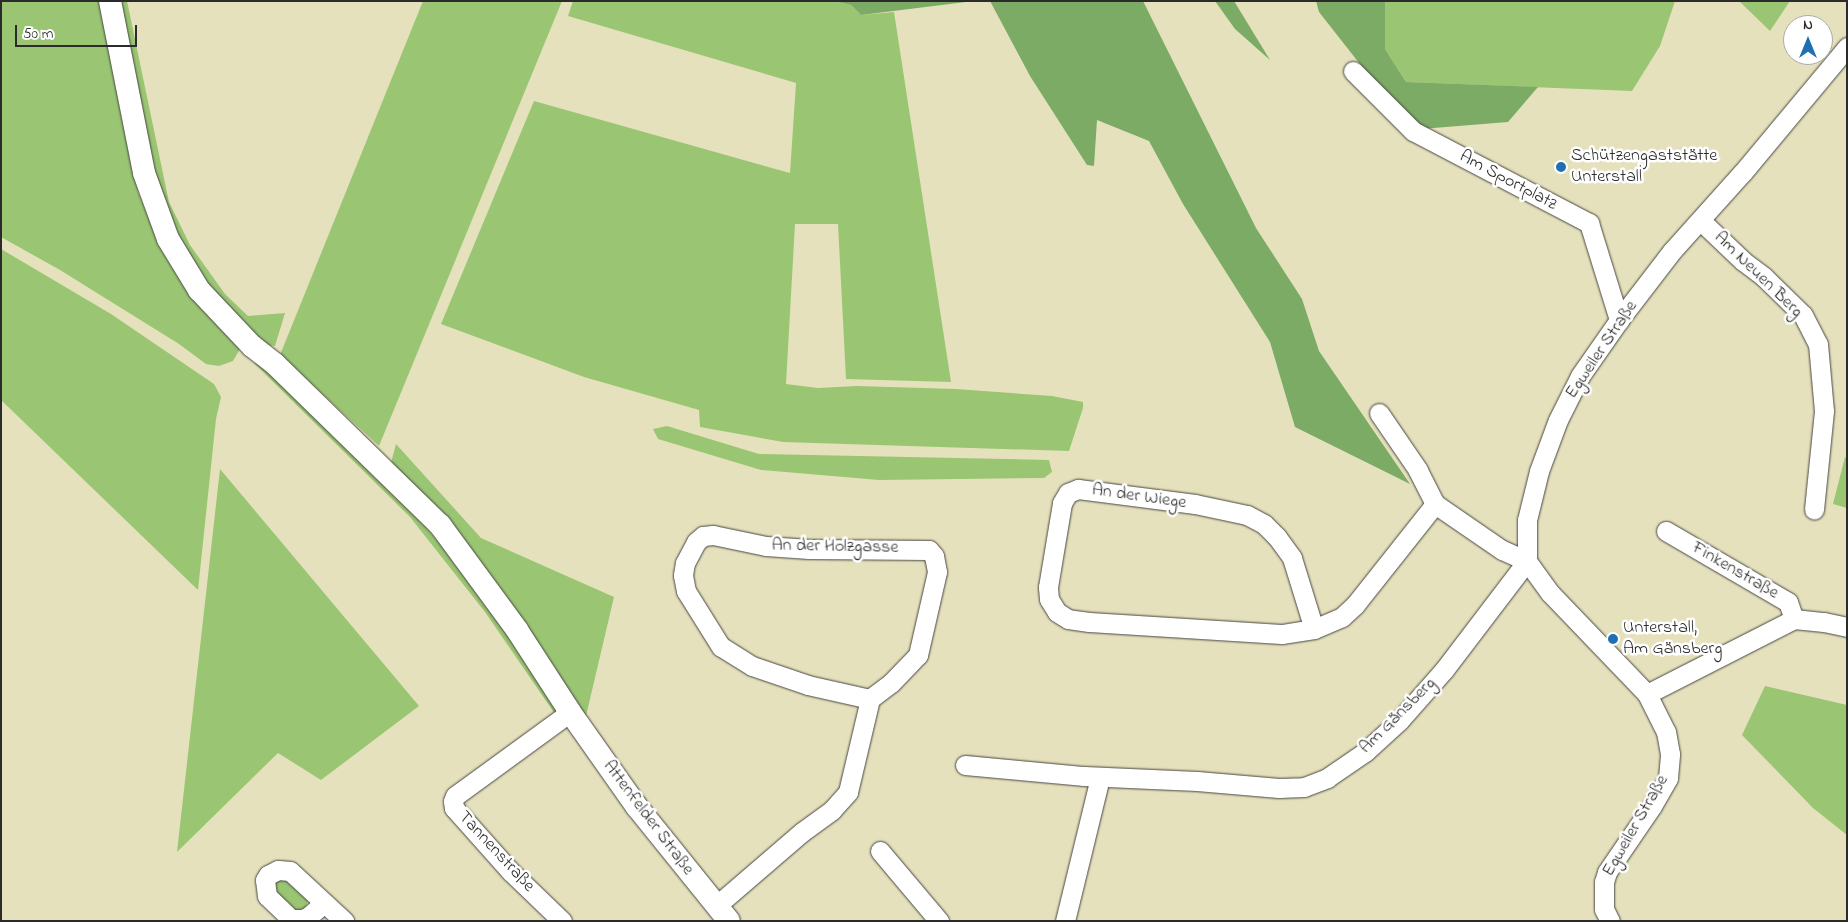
<!DOCTYPE html>
<meta charset="utf-8">
<style>
body{margin:0}
#map{position:relative;width:1848px;height:922px;overflow:hidden;background:#e6e1bd;font-family:"Indie Flower",sans-serif}
div>[style]{position:absolute}
[style*='--x']{left:calc(var(--x)*1px);top:calc(var(--y)*1px);width:calc(var(--w)*1px);rotate:calc(var(--a)*1deg)}
.green>*{inset:0;background:#9ac673}
.forest>*{inset:0;background:#7bab65}
.roads{filter:drop-shadow(0 0 1px #474641) drop-shadow(0 0 1px #474641)}
.minor>*{height:19px;margin:-9.5px;padding:0 9.5px;transform-origin:9.5px;border-radius:9.5px;background:#fff}
.tertiary>*{height:22px;margin:-11px;padding:0 11px;transform-origin:11px;border-radius:11px;background:#fff}
.dots>*{width:14px;height:14px;translate:-50% -50%;box-sizing:border-box;border:2px solid #fff;border-radius:50%}
span{translate:-50% -50%;white-space:nowrap;text-align:center;line-height:1.15;-webkit-text-stroke:5px #fff;paint-order:stroke}
.poi-label{font-size:18px;color:#2b2b2b}
.left{translate:0 -50%;text-align:left}
.street-label{font-size:18px;color:#2b2b2b}
.frame{position:absolute;inset:0;border:2px solid #2b2b2b;pointer-events:none}
.north{position:absolute;left:1783px;top:15px;width:50px;height:50px;box-sizing:border-box;background:#fff;border:1px solid #aaa;border-radius:50%;rotate:0deg;font-size:14px;font-weight:700;line-height:20px;text-align:center;color:#2b2b2b}
.north::after{content:'';display:block;margin:auto;width:18px;height:22px;background:#1f6fb2;clip-path:polygon(50% 0,100% 100%,50% 72%,0 100%)}
.scale{position:absolute;left:15px;top:25px;width:122px;height:22px;box-sizing:border-box;border:2px solid #2b2b2b;border-top:0;padding-left:6px;font-size:15px;line-height:18px;white-space:nowrap;color:#2b2b2b;-webkit-text-stroke:4px #fff;paint-order:stroke}
</style>
<div id="map">
<div class="green">
<i style="clip-path:polygon(1px 1px,101px 1px,138px 192px,165px 254px,240px 349px,233px 361px,219px 366px,206px 364px,179px 344px,60px 270px,1px 237px)"></i>
<i style="clip-path:polygon(118px 1px,127px 1px,169px 202px,190px 245px,225px 294px,248px 316px,285px 313px,275px 346px,263px 344px,208px 286px,183px 250px,158px 194px)"></i>
<i style="clip-path:polygon(423px 1px,562px 1px,379px 446px,280px 355px)"></i>
<i style="clip-path:polygon(573px 1px,833px 1px,851px 5px,861px 15px,894px 12px,951px 382px,846px 379px,838px 224px,795px 224px,786px 384px,818px 388px,857px 386px,956px 389px,1052px 396px,1083px 402px,1083px 408px,1069px 451px,783px 442px,700px 427px,699px 410px,584px 377px,441px 324px,534px 101px,790px 173px,796px 83px,568px 16px)"></i>
<i style="clip-path:polygon(1385px 1px,1675px 1px,1660px 46px,1632px 91px,1406px 82px,1385px 49px)"></i>
<i style="clip-path:polygon(1739px 1px,1790px 1px,1770px 31px)"></i>
<i style="clip-path:polygon(1px 249px,111px 314px,214px 384px,221px 397px,216px 419px,198px 590px,1px 400px)"></i>
<i style="clip-path:polygon(254px 363px,263px 365px,413px 512px,465px 573px,558px 708px,555px 714px,485px 612px,410px 517px)"></i>
<i style="clip-path:polygon(667px 426px,759px 454px,1049px 460px,1052px 472px,1044px 478px,879px 480px,761px 470px,658px 439px,653px 429px)"></i>
<i style="clip-path:polygon(396px 444px,481px 538px,614px 597px,586px 716px,391px 463px)"></i>
<i style="clip-path:polygon(1845px 457px,1847px 458px,1847px 508px,1833px 504px)"></i>
<i style="clip-path:polygon(220px 469px,419px 706px,321px 780px,278px 753px,177px 852px)"></i>
<i style="clip-path:polygon(1765px 686px,1847px 705px,1847px 835px,1813px 808px,1742px 735px)"></i>
<i style="clip-path:polygon(286px 877px,308px 899px,306px 907px,298px 912px,273px 896px,274px 881px)"></i>
</div>
<div class="forest">
<i style="clip-path:polygon(833px 1px,974px 1px,861px 15px,851px 5px)"></i>
<i style="clip-path:polygon(990px 1px,1143px 1px,1256px 228px,1302px 299px,1319px 351px,1410px 484px,1295px 427px,1270px 342px,1183px 204px,1149px 141px,1097px 120px,1094px 166px,1087px 165px,1030px 76px)"></i>
<i style="clip-path:polygon(1215px 1px,1234px 1px,1270px 60px,1235px 29px)"></i>
<i style="clip-path:polygon(1316px 1px,1385px 1px,1385px 49px,1406px 82px,1538px 87px,1508px 122px,1421px 129px,1378px 87px,1319px 12px)"></i>
</div>
<div class="roads">
<div class="minor">
<i style="--x:1353;--y:71;--w:85;--a:45"></i>
<i style="--x:1413;--y:131;--w:199;--a:27.6"></i>
<i style="--x:1589;--y:223;--w:102;--a:72.8"></i>
<i style="--x:1701;--y:221;--w:58;--a:43.6"></i>
<i style="--x:1743;--y:261;--w:26;--a:37"></i>
<i style="--x:1764;--y:277;--w:54;--a:44.3"></i>
<i style="--x:1803;--y:315;--w:33;--a:63"></i>
<i style="--x:1818;--y:344;--w:67;--a:84.9"></i>
<i style="--x:1824;--y:411;--w:99;--a:95.8"></i>
<i style="--x:1078;--y:489;--w:118;--a:7.3"></i>
<i style="--x:1195;--y:504;--w:53;--a:11.9"></i>
<i style="--x:1247;--y:515;--w:19;--a:28"></i>
<i style="--x:1264;--y:524;--w:18;--a:45"></i>
<i style="--x:1277;--y:537;--w:26;--a:54"></i>
<i style="--x:1292;--y:558;--w:74;--a:72.8"></i>
<i style="--x:1314;--y:629;--w:33;--a:171"></i>
<i style="--x:1281;--y:634;--w:192;--a:-176.4"></i>
<i style="--x:1089;--y:622;--w:21;--a:-172"></i>
<i style="--x:1068;--y:619;--w:13;--a:-148"></i>
<i style="--x:1057;--y:612;--w:15;--a:-122"></i>
<i style="--x:1049;--y:599;--w:12;--a:-95"></i>
<i style="--x:1048;--y:587;--w:85;--a:-80.5"></i>
<i style="--x:1062;--y:503;--w:12;--a:-59"></i>
<i style="--x:1068;--y:493;--w:11;--a:-22"></i>
<i style="--x:1666;--y:531;--w:141;--a:30.2"></i>
<i style="--x:1788;--y:602;--w:18;--a:71"></i>
<i style="--x:1314;--y:629;--w:30;--a:-23"></i>
<i style="--x:1342;--y:617;--w:18;--a:-43"></i>
<i style="--x:1355;--y:605;--w:129;--a:-51.6"></i>
<i style="--x:1647;--y:694;--w:165;--a:-27"></i>
<i style="--x:1794;--y:619;--w:30;--a:6"></i>
<i style="--x:1824;--y:622;--w:24;--a:12"></i>
<i style="--x:965;--y:765;--w:120;--a:5.3"></i>
<i style="--x:1084;--y:776;--w:113;--a:2.5"></i>
<i style="--x:1197;--y:781;--w:82;--a:4.9"></i>
<i style="--x:1279;--y:788;--w:25;--a:-2"></i>
<i style="--x:1304;--y:787;--w:25;--a:-21"></i>
<i style="--x:1327;--y:778;--w:46;--a:-34.4"></i>
<i style="--x:1365;--y:752;--w:46;--a:-42.4"></i>
<i style="--x:1399;--y:721;--w:68;--a:-48.6"></i>
<i style="--x:1444;--y:670;--w:137;--a:-52.7"></i>
<i style="--x:1527;--y:561;--w:27;--a:-156"></i>
<i style="--x:1502;--y:550;--w:81;--a:-145.5"></i>
<i style="--x:1435;--y:504;--w:38;--a:-117"></i>
<i style="--x:1418;--y:470;--w:69;--a:-124.4"></i>
<i style="--x:880;--y:851;--w:92;--a:49.9"></i>
<i style="--x:324;--y:903;--w:21;--a:139"></i>
<i style="--x:308;--y:917;--w:6;--a:162"></i>
<i style="--x:302;--y:919;--w:11;--a:180"></i>
<i style="--x:291;--y:919;--w:33;--a:-136"></i>
<i style="--x:267;--y:896;--w:16;--a:-97"></i>
<i style="--x:265;--y:880;--w:6;--a:-59"></i>
<i style="--x:268;--y:875;--w:11;--a:-27"></i>
<i style="--x:278;--y:870;--w:12;--a:5"></i>
<i style="--x:290;--y:871;--w:74;--a:42.8"></i>
<i style="--x:716;--y:906;--w:113;--a:-40.7"></i>
<i style="--x:802;--y:832;--w:37;--a:-36"></i>
<i style="--x:832;--y:810;--w:24;--a:-48"></i>
<i style="--x:848;--y:792;--w:96;--a:-76.7"></i>
<i style="--x:870;--y:699;--w:64;--a:-167.3"></i>
<i style="--x:808;--y:685;--w:59;--a:-161.3"></i>
<i style="--x:752;--y:666;--w:36;--a:-148"></i>
<i style="--x:721;--y:647;--w:66;--a:-122"></i>
<i style="--x:686;--y:591;--w:16;--a:-101"></i>
<i style="--x:683;--y:575;--w:12;--a:-81"></i>
<i style="--x:685;--y:563;--w:24;--a:-62"></i>
<i style="--x:696;--y:542;--w:9;--a:-41"></i>
<i style="--x:703;--y:536;--w:10;--a:-6"></i>
<i style="--x:713;--y:535;--w:54;--a:11.7"></i>
<i style="--x:766;--y:546;--w:43;--a:4"></i>
<i style="--x:809;--y:549;--w:120;--a:0.5"></i>
<i style="--x:929;--y:550;--w:8;--a:50"></i>
<i style="--x:934;--y:556;--w:16;--a:79"></i>
<i style="--x:937;--y:572;--w:85;--a:102.9"></i>
<i style="--x:918;--y:655;--w:39;--a:134"></i>
<i style="--x:891;--y:683;--w:26;--a:143"></i>
<i style="--x:562;--y:921;--w:71;--a:-136.1"></i>
<i style="--x:511;--y:872;--w:86;--a:-131.7"></i>
<i style="--x:454;--y:808;--w:7;--a:-98"></i>
<i style="--x:453;--y:801;--w:5;--a:-68"></i>
<i style="--x:455;--y:796;--w:142;--a:-36.1"></i>
<i style="--x:1065;--y:921;--w:148;--a:-76.3"></i>
<i style="--x:1610;--y:921;--w:13;--a:-117"></i>
<i style="--x:1604;--y:909;--w:27;--a:-90"></i>
<i style="--x:1604;--y:882;--w:10;--a:-73"></i>
<i style="--x:1607;--y:872;--w:80;--a:-55.7"></i>
<i style="--x:1652;--y:806;--w:32;--a:-60"></i>
<i style="--x:1668;--y:778;--w:24;--a:-85"></i>
<i style="--x:1670;--y:754;--w:22;--a:-100"></i>
<i style="--x:1666;--y:732;--w:42;--a:-116.6"></i>
<i style="--x:1647;--y:694;--w:140;--a:-133.8"></i>
<i style="--x:1550;--y:593;--w:39;--a:-126"></i>
<i style="--x:1527;--y:561;--w:41;--a:-90"></i>
<i style="--x:1527;--y:520;--w:50;--a:-76.2"></i>
<i style="--x:1539;--y:471;--w:54;--a:-69.6"></i>
<i style="--x:1558;--y:420;--w:49;--a:-63.4"></i>
<i style="--x:1580;--y:376;--w:68;--a:-55.1"></i>
<i style="--x:1619;--y:320;--w:87;--a:-52.5"></i>
<i style="--x:1672;--y:251;--w:106;--a:-48.1"></i>
<i style="--x:1743;--y:172;--w:163;--a:-50.2"></i>
</div>
<div class="tertiary">
<i style="--x:110;--y:1;--w:175;--a:78.8"></i>
<i style="--x:144;--y:173;--w:70;--a:70"></i>
<i style="--x:168;--y:239;--w:60;--a:58.7"></i>
<i style="--x:199;--y:290;--w:77;--a:46.6"></i>
<i style="--x:252;--y:346;--w:29;--a:38"></i>
<i style="--x:275;--y:364;--w:231;--a:44.3"></i>
<i style="--x:440;--y:525;--w:130;--a:53.7"></i>
<i style="--x:517;--y:630;--w:98;--a:57.1"></i>
<i style="--x:570;--y:712;--w:116;--a:54.8"></i>
<i style="--x:637;--y:807;--w:146;--a:51.1"></i>
</div>
</div>
<div class="dots">
<i style="left:1561px;top:167px;background:#1f6fb2"></i>
<i style="left:1613px;top:639px;background:#1f6fb2"></i>
</div>
<div class="poi-label">
<span class="left" style="left:1571px;top:167px">Schützengaststätte<br>Unterstall</span>
<span class="left" style="left:1623px;top:639px">Unterstall,<br>Am Gänsberg</span>
</div>
<div class="street-label">
<span style="left:1508px;top:181px;rotate:28deg">Am Sportplatz</span>
<span style="left:1758px;top:275px;rotate:44deg">Am Neuen Berg</span>
<span style="left:1602px;top:350px;rotate:-56deg">Egweiler Straße</span>
<span style="left:1139px;top:497px;rotate:8deg">An der Wiege</span>
<span style="left:835px;top:547px;rotate:1deg">An der Holzgasse</span>
<span style="left:1735px;top:571px;rotate:30deg">Finkenstraße</span>
<span style="left:1398px;top:716px;rotate:-45deg">Am Gänsberg</span>
<span style="left:648px;top:818px;rotate:53deg">Attenfelder Straße</span>
<span style="left:1636px;top:826px;rotate:-60deg">Egweiler Straße</span>
<span style="left:496px;top:852px;rotate:47deg">Tannenstraße</span>
</div>
<div class="frame"></div>
<div class="north">N</div>
<div class="scale">50 m</div>
</div>
